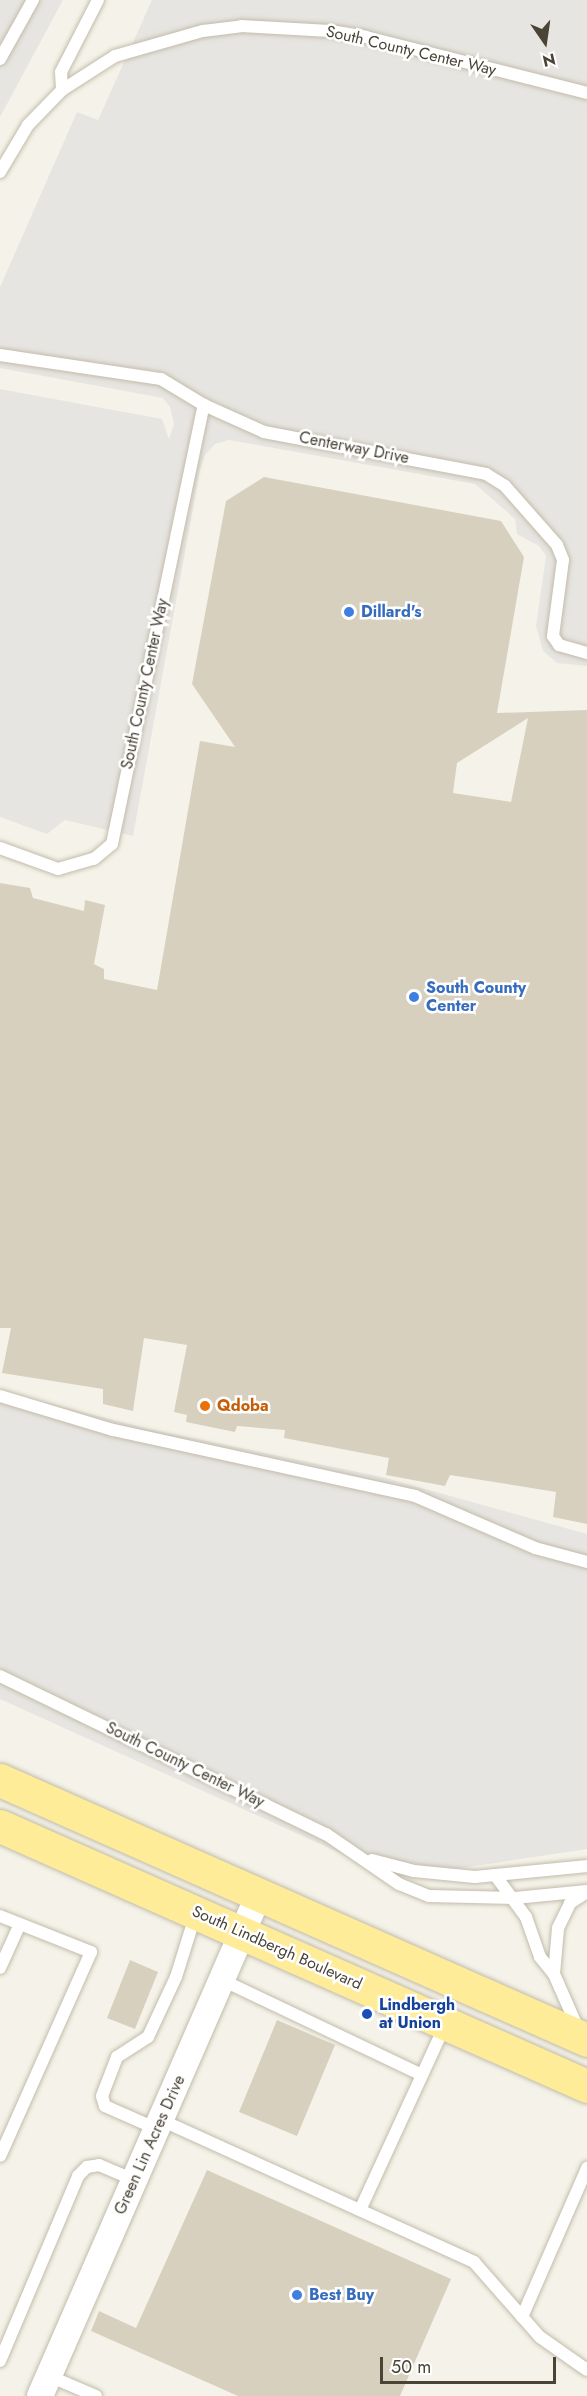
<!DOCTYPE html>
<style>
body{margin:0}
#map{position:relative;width:587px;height:2396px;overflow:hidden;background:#f5f3e9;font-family:Jost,sans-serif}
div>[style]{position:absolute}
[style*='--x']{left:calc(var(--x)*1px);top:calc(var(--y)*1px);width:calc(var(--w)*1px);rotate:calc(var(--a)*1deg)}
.parking>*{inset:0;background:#e7e5e1}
.building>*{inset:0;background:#d8d0be}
.roads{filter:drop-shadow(0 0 2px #c2bcab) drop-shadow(0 0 2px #c2bcab)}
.service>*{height:12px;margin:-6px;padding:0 6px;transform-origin:6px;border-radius:6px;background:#fff}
.minor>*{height:26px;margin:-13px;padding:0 13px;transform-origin:13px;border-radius:13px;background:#fff}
.primary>*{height:33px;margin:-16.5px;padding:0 16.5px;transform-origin:16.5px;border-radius:16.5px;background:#ffec99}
.dots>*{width:16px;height:16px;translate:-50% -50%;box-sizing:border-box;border:3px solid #fff;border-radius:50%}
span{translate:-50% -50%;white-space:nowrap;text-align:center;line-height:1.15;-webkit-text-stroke:5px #fff;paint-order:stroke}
.street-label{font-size:16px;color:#4a4437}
.shop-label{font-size:16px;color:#366cbe;font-weight:700}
.left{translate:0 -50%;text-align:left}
.food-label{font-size:16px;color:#c56008;font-weight:700}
.transit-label{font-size:16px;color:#164399;font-weight:700}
.north{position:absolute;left:515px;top:12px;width:60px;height:60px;-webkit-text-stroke:4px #fff;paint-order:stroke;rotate:167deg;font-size:16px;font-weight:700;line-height:24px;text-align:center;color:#4a4437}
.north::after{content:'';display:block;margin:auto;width:21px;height:27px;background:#4a4437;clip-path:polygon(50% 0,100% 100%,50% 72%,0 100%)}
.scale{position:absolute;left:380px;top:2357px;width:176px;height:27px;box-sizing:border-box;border:3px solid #4a4437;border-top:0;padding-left:8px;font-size:18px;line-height:21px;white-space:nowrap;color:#4a4437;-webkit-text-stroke:4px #fff;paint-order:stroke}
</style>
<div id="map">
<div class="parking">
<i style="clip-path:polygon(0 0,63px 0,0 117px)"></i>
<i style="clip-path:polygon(152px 0,587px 0,587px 666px,557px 663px,543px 651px,536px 626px,546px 556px,539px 546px,517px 534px,515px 519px,475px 484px,229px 440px,215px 444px,205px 455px,200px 470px,133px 836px,65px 820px,47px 834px,0 817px,0 389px,162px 419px,169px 439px,174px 424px,170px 407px,163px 398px,0 368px,0 287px,77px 112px,98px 120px)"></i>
<i style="clip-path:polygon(0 1391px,149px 1429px,382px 1477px,587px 1534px,587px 1849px,395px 1878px,0 1699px)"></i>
</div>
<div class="building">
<i style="clip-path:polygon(evenodd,264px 477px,501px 521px,524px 557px,497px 713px,587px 710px,587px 1524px,553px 1517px,556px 1492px,450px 1475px,445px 1486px,386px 1475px,389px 1458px,284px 1438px,285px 1430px,237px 1426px,235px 1432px,186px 1422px,187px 1415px,174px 1412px,187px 1345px,144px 1338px,133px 1411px,103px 1404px,103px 1389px,2px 1373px,11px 1328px,0 1328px,0 883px,30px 888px,33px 898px,84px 911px,85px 900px,105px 905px,94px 964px,104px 969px,104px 979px,157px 990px,200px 741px,235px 747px,192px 684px,226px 501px,264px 477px,528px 718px,511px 802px,453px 793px,457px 763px,528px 718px)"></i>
<i style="clip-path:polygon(130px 1960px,158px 1972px,135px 2029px,107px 2018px)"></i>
<i style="clip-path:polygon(277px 2020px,335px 2045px,297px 2136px,239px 2112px)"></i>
<i style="clip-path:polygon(207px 2170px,451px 2279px,400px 2396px,238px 2396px,91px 2331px,99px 2311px,136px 2328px)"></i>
</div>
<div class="roads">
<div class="service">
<i style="--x:0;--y:59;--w:68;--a:-60.8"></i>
<i style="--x:62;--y:90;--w:18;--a:-93"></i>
<i style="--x:61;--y:72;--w:81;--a:-62.8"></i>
<i style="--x:0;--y:172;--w:55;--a:-59.2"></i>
<i style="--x:28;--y:125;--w:49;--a:-45.8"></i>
<i style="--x:62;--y:90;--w:63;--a:-32.7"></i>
<i style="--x:115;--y:56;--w:91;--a:-15.9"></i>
<i style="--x:203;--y:31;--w:38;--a:-7"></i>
<i style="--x:241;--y:26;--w:89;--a:3.2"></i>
<i style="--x:330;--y:31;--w:36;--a:9"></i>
<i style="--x:366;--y:37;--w:228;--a:14.2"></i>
<i style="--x:0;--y:355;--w:163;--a:8.5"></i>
<i style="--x:161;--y:379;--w:50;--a:31.2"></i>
<i style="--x:204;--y:405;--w:66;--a:24.2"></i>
<i style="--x:264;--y:432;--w:226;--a:10.7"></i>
<i style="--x:486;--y:474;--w:22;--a:32"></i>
<i style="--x:505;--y:486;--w:79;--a:48.6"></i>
<i style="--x:557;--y:545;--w:16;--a:68"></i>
<i style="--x:563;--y:560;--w:77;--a:97.5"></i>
<i style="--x:553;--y:636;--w:11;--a:56"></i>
<i style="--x:559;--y:645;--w:29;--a:16"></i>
<i style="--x:0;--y:848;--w:62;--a:19.9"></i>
<i style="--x:58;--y:869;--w:37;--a:-16"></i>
<i style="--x:94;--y:859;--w:23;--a:-40"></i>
<i style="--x:112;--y:844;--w:449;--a:-78.2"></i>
<i style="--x:0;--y:1396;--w:118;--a:16.7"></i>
<i style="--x:113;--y:1430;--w:309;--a:12.3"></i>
<i style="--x:415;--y:1496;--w:131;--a:23.4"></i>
<i style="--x:535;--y:1548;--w:54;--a:15.1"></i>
<i style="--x:0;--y:1676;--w:362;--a:25.9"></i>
<i style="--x:326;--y:1834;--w:88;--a:34.4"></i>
<i style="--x:399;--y:1884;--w:32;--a:22"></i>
<i style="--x:429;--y:1896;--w:86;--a:1.3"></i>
<i style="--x:515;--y:1898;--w:72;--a:-5.6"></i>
<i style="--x:372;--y:1860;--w:43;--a:14.7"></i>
<i style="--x:414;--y:1871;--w:61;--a:5.6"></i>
<i style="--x:475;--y:1877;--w:113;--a:-5.6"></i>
<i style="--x:495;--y:1875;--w:52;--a:53.6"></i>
<i style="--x:526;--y:1917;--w:42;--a:70.7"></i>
<i style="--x:540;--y:1957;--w:22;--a:51"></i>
<i style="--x:554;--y:1974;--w:62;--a:66.3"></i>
<i style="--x:0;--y:1916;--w:98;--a:21.6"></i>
<i style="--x:91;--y:1952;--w:223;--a:114"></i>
<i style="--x:0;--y:1968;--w:48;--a:-65.6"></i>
<i style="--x:554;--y:1974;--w:46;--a:-85"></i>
<i style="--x:558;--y:1928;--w:28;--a:-64"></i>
<i style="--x:570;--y:1903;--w:20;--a:-33"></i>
<i style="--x:222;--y:1980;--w:221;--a:25.4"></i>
<i style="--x:161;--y:2120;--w:344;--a:24.4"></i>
<i style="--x:474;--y:2262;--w:100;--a:48.7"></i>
<i style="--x:540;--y:2337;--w:57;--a:35.1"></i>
<i style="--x:157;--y:2129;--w:57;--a:-156.1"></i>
<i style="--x:105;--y:2106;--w:10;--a:-107"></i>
<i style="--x:102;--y:2096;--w:42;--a:-69"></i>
<i style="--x:117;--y:2057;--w:37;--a:-33"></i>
<i style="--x:148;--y:2037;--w:66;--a:-65"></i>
<i style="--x:176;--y:1977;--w:67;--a:-72.6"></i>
<i style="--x:360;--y:2210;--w:204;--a:-65.3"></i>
<i style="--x:522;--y:2317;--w:163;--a:-66.4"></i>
<i style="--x:0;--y:2361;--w:201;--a:-67.1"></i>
<i style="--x:78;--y:2176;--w:13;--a:-45"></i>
<i style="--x:87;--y:2167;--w:12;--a:-9"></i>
<i style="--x:99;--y:2165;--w:39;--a:23"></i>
<i style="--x:49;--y:2376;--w:51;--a:23.1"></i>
</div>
<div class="minor">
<i style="--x:40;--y:2396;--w:548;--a:-66.43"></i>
</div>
<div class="primary">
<i style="--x:0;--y:1780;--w:642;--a:23.89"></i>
<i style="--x:0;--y:1826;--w:642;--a:23.89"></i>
</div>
</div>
<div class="dots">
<i style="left:349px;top:612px;background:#3f7fe0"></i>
<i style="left:414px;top:997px;background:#3f7fe0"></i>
<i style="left:205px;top:1406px;background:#e8710a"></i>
<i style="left:367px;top:2014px;background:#1a4fb4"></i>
<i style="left:297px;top:2295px;background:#3f7fe0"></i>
</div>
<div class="street-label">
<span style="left:411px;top:51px;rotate:13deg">South County Center Way</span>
<span style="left:354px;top:448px;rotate:11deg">Centerway Drive</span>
<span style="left:145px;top:684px;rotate:-78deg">South County Center Way</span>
<span style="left:185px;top:1765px;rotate:26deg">South County Center Way</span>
<span style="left:277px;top:1948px;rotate:24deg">South Lindbergh Boulevard</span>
<span style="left:150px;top:2145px;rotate:-66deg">Green Lin Acres Drive</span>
</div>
<div class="shop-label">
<span class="left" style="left:361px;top:612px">Dillard's</span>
<span class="left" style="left:426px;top:997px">South County<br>Center</span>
<span class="left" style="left:309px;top:2295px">Best Buy</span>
</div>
<div class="food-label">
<span class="left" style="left:217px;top:1406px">Qdoba</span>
</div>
<div class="transit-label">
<span class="left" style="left:379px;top:2014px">Lindbergh<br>at Union</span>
</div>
<div class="north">N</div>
<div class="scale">50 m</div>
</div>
